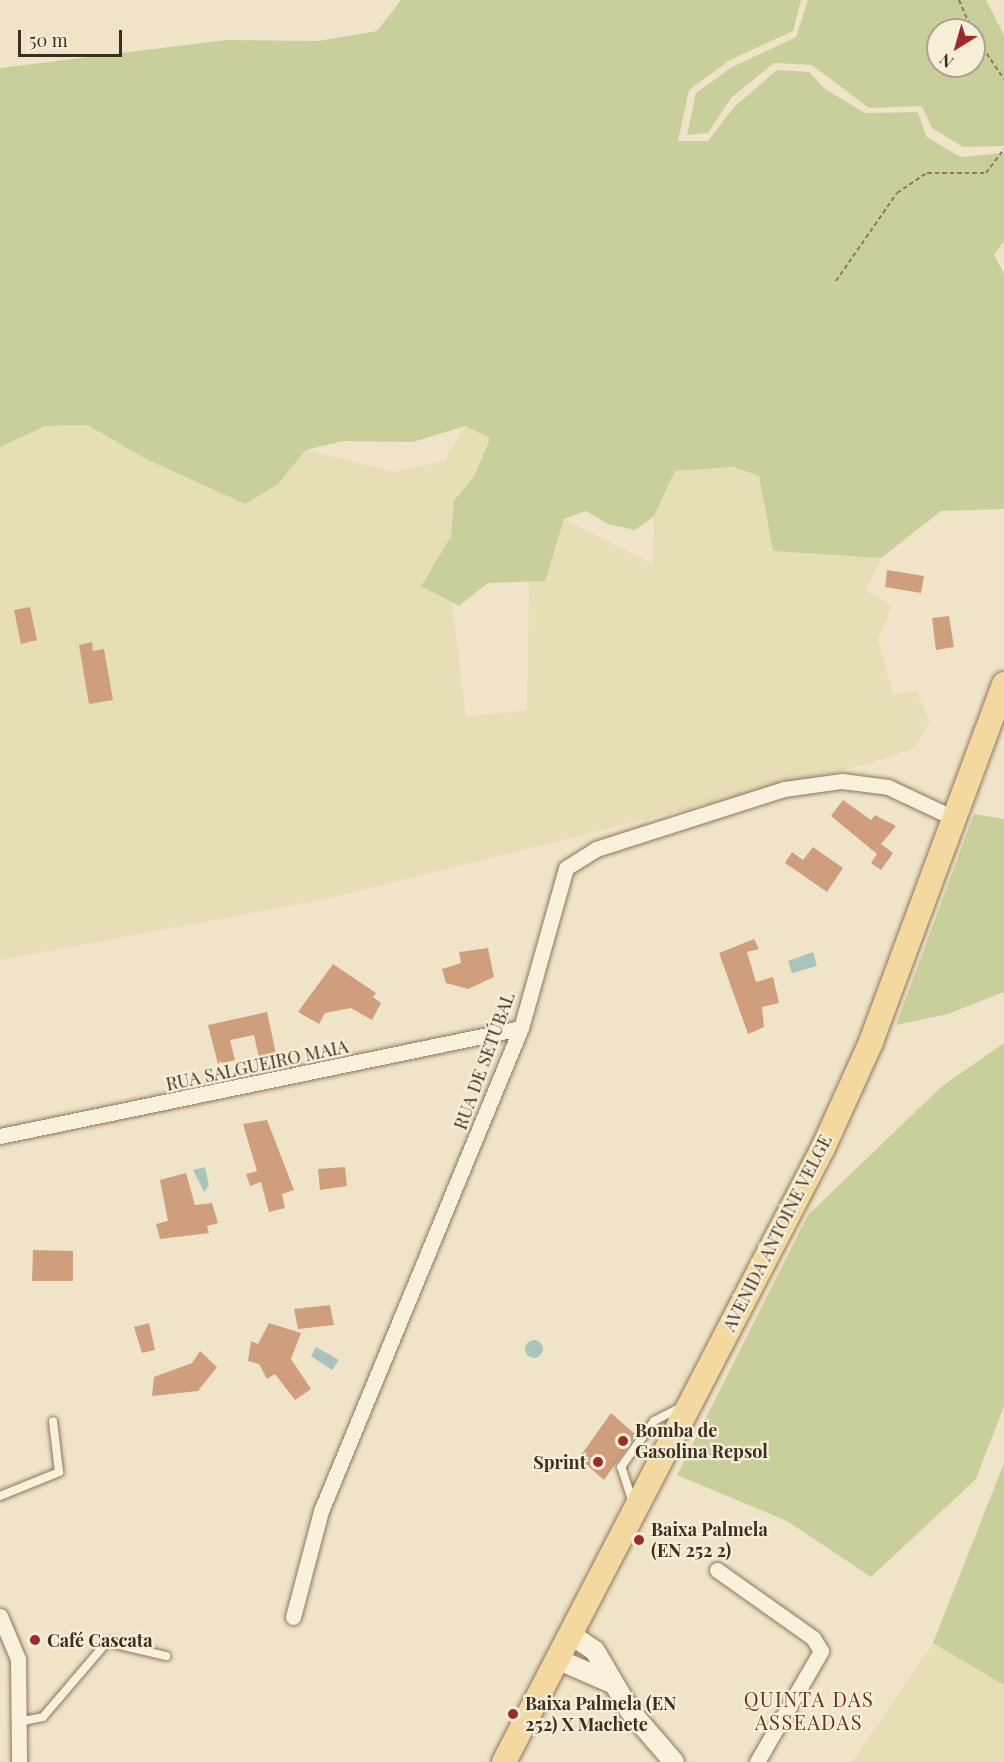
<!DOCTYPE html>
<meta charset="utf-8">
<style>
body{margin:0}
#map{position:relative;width:1004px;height:1762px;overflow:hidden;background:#f0e4c8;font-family:"Playfair Display",serif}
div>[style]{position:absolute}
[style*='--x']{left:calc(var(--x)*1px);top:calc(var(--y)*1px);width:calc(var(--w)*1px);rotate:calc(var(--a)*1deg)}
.farmland>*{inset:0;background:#e6deb5}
.green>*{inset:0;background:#c9cf9b}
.water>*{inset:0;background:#a9c4bc}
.round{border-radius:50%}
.building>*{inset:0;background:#cf9f7d}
.path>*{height:2px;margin-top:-1px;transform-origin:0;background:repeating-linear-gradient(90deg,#8d765c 0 4.5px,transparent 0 7.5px)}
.roads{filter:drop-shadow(0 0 2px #8d765c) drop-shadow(0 0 2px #8d765c)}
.service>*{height:8px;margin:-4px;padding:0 4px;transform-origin:4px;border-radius:4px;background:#faf1dc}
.minor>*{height:15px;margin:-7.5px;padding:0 7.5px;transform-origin:7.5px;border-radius:7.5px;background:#faf1dc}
.tertiary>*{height:20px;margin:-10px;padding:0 10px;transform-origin:10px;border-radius:10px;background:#faf1dc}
.primary>*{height:24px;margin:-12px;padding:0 12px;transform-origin:12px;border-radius:12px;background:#f3d9a0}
.dots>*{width:16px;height:16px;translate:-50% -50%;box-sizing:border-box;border:3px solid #f7eed8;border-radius:50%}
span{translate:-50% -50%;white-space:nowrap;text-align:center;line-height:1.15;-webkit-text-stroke:4.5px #f7eed8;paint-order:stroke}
.street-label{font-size:18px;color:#3d2e20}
.poi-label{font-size:18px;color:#3d2e20;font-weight:700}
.left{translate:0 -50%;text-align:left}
.right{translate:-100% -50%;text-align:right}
.neighbourhood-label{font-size:20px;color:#6b2e1e;letter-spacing:1.5px}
.north{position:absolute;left:926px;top:18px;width:60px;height:60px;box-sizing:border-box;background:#f7eed8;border:2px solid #ada18e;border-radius:50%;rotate:217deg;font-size:16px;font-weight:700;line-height:24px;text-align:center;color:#3d2e20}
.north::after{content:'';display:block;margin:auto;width:21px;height:27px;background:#9e2a2b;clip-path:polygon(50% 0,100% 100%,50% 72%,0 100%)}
.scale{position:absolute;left:18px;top:30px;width:104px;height:27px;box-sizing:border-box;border:3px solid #3d2e20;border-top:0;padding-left:8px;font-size:18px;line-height:21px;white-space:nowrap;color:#3d2e20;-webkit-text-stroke:4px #f7eed8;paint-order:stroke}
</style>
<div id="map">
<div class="farmland">
<i style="clip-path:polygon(88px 425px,114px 437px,278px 484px,306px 450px,394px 472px,444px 461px,465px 426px,490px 438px,474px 477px,454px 500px,451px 536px,421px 585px,452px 603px,466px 717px,527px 710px,529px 581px,545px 580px,564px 519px,653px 564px,654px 516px,675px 471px,734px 467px,759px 476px,773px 551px,881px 558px,865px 590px,892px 606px,878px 640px,893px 695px,916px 690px,930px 721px,915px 748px,871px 763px,321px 900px,0 960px,0 447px,45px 426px)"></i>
<i style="clip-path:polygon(933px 1643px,1004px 1685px,1004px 1762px,852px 1762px)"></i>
</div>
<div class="green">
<i style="clip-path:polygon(401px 0,801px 0,793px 31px,730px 60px,689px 90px,678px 141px,708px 141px,734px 107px,777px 70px,809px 72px,825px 89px,865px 113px,918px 112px,926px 136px,960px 157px,1004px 153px,1004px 241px,994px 255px,1004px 273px,1004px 509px,941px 511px,881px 558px,773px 551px,759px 476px,734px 467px,675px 471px,654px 516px,635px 530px,608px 524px,586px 511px,564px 519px,545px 581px,488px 583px,459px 606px,421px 586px,451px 536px,454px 500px,474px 477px,490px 438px,465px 426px,413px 442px,343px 441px,306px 450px,278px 484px,245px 504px,144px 458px,88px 425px,45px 426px,0 447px,0 68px,226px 40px,318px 41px,377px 31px)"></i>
<i style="clip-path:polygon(evenodd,808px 0,986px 0,1004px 35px,1004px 146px,963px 147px,932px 128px,922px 106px,869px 108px,812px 65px,774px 63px,731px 98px,708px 133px,687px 135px,696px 93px,732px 67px,796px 37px,808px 0,938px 30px,974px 30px,974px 66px,938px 66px,938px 30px)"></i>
<i style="clip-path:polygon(974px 814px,1004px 819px,1004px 992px,948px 1014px,896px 1025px)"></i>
<i style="clip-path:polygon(1004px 1043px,1004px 1406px,976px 1479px,871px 1577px,787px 1521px,677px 1475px,808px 1215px,941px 1087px)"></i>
<i style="clip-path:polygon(1004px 1463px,1004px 1685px,933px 1643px)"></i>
</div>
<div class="water">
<i style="clip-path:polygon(813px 952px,817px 966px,792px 973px,788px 961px)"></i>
<i style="clip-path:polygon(205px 1167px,209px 1186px,204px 1192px,193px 1170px)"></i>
<i class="round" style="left:525px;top:1340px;width:18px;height:18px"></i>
<i style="clip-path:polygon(316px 1347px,339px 1360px,332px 1370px,311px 1356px)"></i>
</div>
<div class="building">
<i style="clip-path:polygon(887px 570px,924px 576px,921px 593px,885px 587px)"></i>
<i style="clip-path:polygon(30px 607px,37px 640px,21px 644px,14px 610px)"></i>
<i style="clip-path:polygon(949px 616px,954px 647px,936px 650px,932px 618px)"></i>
<i style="clip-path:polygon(92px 642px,93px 651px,104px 649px,113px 700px,89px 704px,79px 645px)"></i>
<i style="clip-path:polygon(843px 800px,871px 820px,875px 815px,896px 826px,881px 844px,893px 853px,881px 870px,871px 863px,877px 854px,831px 816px)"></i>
<i style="clip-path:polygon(813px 847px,843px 868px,827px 892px,785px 863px,792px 852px,803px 860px)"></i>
<i style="clip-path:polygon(754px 939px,759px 949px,747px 952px,756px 982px,773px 977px,779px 1003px,762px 1007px,764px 1027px,748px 1034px,719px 953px)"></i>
<i style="clip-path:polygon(488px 948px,494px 977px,468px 989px,446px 983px,442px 969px,461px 963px,459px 952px)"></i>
<i style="clip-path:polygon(333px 964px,376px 993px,373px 997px,381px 1003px,372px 1020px,351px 1008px,325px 1013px,319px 1024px,298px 1012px)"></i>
<i style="clip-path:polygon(267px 1012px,276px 1054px,259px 1058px,254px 1035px,230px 1040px,235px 1060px,218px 1064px,208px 1025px)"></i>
<i style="clip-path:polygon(267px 1120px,294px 1190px,282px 1194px,285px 1208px,269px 1212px,261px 1182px,250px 1186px,246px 1174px,257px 1171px,243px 1124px)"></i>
<i style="clip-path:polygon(345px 1167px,347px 1186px,320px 1190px,318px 1169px)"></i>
<i style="clip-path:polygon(186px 1173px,195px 1205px,212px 1203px,218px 1223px,207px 1226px,209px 1233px,160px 1239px,156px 1224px,168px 1221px,160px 1180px)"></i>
<i style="clip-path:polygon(33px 1250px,73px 1251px,73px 1281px,32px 1281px)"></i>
<i style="clip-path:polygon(330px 1305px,334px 1325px,298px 1329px,294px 1309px)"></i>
<i style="clip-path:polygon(149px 1323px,155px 1350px,142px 1353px,134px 1327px)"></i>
<i style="clip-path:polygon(269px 1323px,301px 1333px,291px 1359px,311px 1389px,295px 1400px,275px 1374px,267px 1379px,259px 1364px,248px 1361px,251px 1341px,258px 1344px)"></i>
<i style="clip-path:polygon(200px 1351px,217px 1367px,198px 1391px,152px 1396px,154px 1377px,192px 1363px)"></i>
<i style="clip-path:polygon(611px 1413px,636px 1435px,604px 1480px,579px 1458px)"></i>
</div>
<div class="path">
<i style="--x:959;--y:0;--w:33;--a:67"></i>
<i style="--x:974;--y:35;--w:53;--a:55.7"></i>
<i style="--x:836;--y:281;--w:107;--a:-55.3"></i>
<i style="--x:897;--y:193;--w:36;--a:-34"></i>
<i style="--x:927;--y:173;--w:59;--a:0"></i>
<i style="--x:986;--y:173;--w:30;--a:-53"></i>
</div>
<div class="roads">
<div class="service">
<i style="--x:0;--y:1496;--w:64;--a:-22.1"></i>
<i style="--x:59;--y:1472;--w:51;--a:-96.7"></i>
<i style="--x:633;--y:1503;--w:38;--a:-108"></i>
<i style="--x:621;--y:1467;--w:57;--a:-54.3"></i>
<i style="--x:654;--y:1421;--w:28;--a:-27"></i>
<i style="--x:23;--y:1721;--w:20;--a:-11"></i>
<i style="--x:43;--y:1717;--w:99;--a:-49.5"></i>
<i style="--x:107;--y:1642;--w:61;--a:13.3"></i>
</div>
<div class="minor">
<i style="--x:0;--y:1136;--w:532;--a:-11.71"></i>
<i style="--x:717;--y:1570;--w:118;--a:35.3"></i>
<i style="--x:813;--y:1638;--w:15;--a:58"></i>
<i style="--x:821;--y:1651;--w:128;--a:120"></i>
<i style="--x:0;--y:1616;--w:47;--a:67.3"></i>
<i style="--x:18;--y:1659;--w:103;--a:89.4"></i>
<i style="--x:293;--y:1617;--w:110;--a:-75.2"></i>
<i style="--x:321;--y:1511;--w:523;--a:-67.51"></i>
<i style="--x:521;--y:1028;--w:166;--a:-74.3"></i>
<i style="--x:566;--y:868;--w:36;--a:-32"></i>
<i style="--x:596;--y:849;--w:197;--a:-17.7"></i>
<i style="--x:784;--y:789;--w:59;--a:-7.9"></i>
<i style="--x:842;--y:781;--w:46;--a:7.4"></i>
<i style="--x:888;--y:787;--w:75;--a:25.2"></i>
</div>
<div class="tertiary">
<i style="--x:570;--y:1634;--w:30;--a:34"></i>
<i style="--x:595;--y:1651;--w:69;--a:59.7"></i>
<i style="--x:630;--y:1711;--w:67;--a:49.2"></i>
<i style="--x:557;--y:1659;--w:60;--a:23.6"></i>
</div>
<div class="primary">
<i style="--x:504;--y:1762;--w:692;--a:-62.55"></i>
<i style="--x:823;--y:1148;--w:116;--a:-65.6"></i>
<i style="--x:871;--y:1042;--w:382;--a:-69.6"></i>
</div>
</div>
<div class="dots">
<i style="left:623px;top:1441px;background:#9e2a2b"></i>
<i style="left:598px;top:1462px;background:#9e2a2b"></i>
<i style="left:639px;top:1540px;background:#9e2a2b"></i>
<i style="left:35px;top:1640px;background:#9e2a2b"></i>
<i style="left:513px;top:1714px;background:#9e2a2b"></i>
</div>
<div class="street-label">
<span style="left:484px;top:1061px;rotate:-70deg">RUA DE SETÚBAL</span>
<span style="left:257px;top:1065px;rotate:-12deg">RUA SALGUEIRO MAIA</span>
<span style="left:777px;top:1233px;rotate:-63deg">AVENIDA ANTOINE VELGE</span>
</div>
<div class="poi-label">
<span class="left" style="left:635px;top:1441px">Bomba de<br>Gasolina Repsol</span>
<span class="right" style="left:586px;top:1462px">Sprint</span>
<span class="left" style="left:651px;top:1540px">Baixa Palmela<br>(EN 252 2)</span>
<span class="left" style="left:47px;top:1640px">Café Cascata</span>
<span class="left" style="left:525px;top:1714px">Baixa Palmela (EN<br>252) X Machete</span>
</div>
<div class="neighbourhood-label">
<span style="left:809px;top:1710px">QUINTA DAS<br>ASSEADAS</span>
</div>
<div class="north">N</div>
<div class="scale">50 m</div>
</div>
